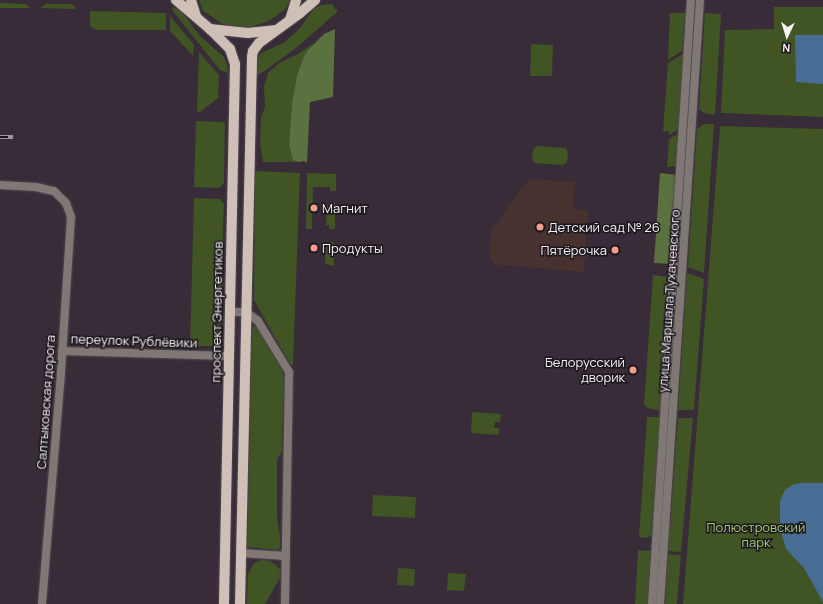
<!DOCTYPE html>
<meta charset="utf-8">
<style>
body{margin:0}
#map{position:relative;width:823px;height:604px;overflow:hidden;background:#372c37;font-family:Manrope,sans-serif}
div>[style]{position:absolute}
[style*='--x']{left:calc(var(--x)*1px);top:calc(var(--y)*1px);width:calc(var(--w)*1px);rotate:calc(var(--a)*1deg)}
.education>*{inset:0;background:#473230}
.green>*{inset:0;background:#405424}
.forest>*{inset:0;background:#5b713f}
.water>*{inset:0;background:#476d95}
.roads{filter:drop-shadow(0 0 1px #524852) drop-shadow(0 0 1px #524852)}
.minor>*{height:8px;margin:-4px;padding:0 4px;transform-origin:4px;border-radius:4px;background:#7f7874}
.tertiary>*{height:8px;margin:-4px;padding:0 4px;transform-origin:4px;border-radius:4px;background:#7f7874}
.primary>*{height:10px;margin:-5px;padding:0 5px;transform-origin:5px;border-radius:5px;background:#cec0b7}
.rail>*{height:4px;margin-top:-2px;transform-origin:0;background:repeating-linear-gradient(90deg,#1b171b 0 8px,#9d949d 0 16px);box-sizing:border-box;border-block:1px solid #9d949d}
.dots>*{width:11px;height:11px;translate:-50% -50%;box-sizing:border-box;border:2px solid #1b171b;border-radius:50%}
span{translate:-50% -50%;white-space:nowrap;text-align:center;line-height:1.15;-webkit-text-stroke:3px #1b171b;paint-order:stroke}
.poi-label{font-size:13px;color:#f9f2f9}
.left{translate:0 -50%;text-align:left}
.right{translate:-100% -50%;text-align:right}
.street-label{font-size:13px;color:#f9f2f9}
.park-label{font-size:13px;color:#a9cb80}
.north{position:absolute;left:767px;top:16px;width:40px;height:40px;-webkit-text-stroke:3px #1b171b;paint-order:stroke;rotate:184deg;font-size:11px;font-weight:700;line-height:16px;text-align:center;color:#f9f2f9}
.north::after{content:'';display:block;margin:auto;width:14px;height:18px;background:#f9f2f9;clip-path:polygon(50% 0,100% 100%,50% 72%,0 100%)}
</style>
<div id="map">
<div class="education">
<i style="clip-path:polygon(532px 179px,575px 182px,573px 209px,588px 210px,584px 272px,494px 264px,491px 260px,489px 249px,491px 231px,525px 183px)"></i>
</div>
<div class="green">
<i style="clip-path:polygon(199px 0,291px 0,284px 10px,275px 17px,266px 22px,247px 28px,223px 24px,203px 11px)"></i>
<i style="clip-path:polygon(0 3px,26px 4px,30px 8px,0 8px)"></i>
<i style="clip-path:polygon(46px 4px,72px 4px,76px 9px,40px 8px)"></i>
<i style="clip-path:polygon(333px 4px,334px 9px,337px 9px,337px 12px,295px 49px,263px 72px,256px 76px,257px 58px,261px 53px,285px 42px,301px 27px,314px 8px,321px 5px)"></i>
<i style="clip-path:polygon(173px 7px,181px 11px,201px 37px,224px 57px,227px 65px,228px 73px,220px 70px,172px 10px)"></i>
<i style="clip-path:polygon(774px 7px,823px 7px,823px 117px,721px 113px,725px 30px,774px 29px)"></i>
<i style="clip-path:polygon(90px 11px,166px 13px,166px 30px,96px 30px,90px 26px)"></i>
<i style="clip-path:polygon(670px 13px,688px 13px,687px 28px,684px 28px,683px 50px,668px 60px)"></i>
<i style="clip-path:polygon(705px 13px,721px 14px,715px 115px,704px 113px,699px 109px)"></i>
<i style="clip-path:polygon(170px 16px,194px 45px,193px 56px,170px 31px)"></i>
<i style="clip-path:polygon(315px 42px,304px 56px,297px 75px,292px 103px,289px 145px,293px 159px,299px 162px,263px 162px,260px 144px,261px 117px,265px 107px,264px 87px,268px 73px,279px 63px,298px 54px)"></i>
<i style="clip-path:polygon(531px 44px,553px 45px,552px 76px,530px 76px)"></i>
<i style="clip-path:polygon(199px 52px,219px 75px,218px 98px,200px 112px,197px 112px)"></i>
<i style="clip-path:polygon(686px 52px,680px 128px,669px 135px,669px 131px,663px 131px,668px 63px)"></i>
<i style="clip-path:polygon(196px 121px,225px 122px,224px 183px,219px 188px,194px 187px)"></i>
<i style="clip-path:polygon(704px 124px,714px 124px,704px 273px,688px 267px,697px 129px)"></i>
<i style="clip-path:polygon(720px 126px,823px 129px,823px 604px,683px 604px)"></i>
<i style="clip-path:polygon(680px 133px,677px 166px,667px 167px,669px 139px)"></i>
<i style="clip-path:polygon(537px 146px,566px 148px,568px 152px,567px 162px,563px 165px,535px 163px,532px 159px,533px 150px)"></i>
<i style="clip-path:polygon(255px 171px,300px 173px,293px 365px,290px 364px,254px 300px)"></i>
<i style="clip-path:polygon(307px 173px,336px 174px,336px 191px,330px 191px,330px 187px,313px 187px,312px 229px,306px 229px)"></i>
<i style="clip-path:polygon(194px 198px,220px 199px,224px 204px,219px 346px,190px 346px)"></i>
<i style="clip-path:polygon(330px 203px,335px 203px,335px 229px,329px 229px,329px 225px,326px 225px,327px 206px,329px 206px)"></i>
<i style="clip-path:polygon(329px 242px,334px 242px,334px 266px,325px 264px,326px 245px,329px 245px)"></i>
<i style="clip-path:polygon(687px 273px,704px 279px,694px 410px,678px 410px)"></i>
<i style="clip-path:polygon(653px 275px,670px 277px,661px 411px,648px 408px,644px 405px)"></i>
<i style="clip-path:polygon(254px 326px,257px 328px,282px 370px,284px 378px,282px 451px,277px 460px,277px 516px,280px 536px,280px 547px,278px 550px,247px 547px,252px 328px)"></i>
<i style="clip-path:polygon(472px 412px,501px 414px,500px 422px,495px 422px,494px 428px,499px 428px,499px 435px,471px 433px)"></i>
<i style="clip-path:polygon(647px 417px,660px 417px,652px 535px,647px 538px,639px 537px)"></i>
<i style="clip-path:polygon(678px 418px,693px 418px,681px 552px,668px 551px)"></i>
<i style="clip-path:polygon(373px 495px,416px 497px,415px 518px,372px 516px)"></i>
<i style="clip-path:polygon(638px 550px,651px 551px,648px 604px,635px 604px)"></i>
<i style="clip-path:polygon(668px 554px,681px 555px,677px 604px,665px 604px)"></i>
<i style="clip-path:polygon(261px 560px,270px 561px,276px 565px,281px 571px,280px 578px,265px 604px,247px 604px,248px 574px,254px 563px)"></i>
<i style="clip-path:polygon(398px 568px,415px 569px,414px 586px,397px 585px)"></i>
<i style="clip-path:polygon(448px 573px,466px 574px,464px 591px,447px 590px)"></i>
</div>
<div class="forest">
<i style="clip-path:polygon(335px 29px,333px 97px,310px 102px,307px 163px,304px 161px,299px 162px,293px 160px,289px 145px,292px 103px,297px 75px,304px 56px,309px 49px,324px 34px)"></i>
<i style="clip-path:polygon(660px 173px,677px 175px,671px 264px,654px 263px)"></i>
</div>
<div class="water">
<i style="clip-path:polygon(795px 35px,823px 35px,823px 84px,796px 82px)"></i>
<i style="clip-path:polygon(800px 483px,823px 483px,823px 602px,804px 568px,786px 549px,780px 529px,780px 501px,785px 490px,792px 485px)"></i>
</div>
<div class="roads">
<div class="minor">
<i style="--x:0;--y:185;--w:36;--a:3"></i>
<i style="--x:36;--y:187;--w:18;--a:13"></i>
<i style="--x:54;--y:191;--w:17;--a:45"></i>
<i style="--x:66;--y:203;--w:15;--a:70"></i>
<i style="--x:71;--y:217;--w:168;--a:93.7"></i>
<i style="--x:60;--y:385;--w:220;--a:94.7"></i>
<i style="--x:230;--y:312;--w:16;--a:0"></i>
<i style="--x:246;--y:312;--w:15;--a:37"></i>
<i style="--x:258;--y:321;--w:60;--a:58.7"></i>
<i style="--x:289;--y:372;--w:232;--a:91"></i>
<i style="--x:62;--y:351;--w:167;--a:1.7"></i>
<i style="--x:241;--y:553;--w:45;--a:3.8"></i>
</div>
<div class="tertiary">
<i style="--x:652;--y:604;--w:605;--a:-86.31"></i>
<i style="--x:660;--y:604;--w:605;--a:-86.21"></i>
</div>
<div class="primary">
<i style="--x:176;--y:0;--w:45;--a:40.5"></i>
<i style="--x:210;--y:29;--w:38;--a:6"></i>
<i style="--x:248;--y:33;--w:27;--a:-6"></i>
<i style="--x:191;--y:0;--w:17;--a:73"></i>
<i style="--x:290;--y:20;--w:21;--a:-73"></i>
<i style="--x:210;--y:29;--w:28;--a:45"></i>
<i style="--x:230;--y:49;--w:16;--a:72"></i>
<i style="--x:235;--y:64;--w:540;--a:91.17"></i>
<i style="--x:240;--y:604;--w:547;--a:-88.74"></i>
<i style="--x:252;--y:57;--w:6;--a:-81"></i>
<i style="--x:253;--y:51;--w:10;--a:-53"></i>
<i style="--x:259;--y:43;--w:51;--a:-36.2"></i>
<i style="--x:300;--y:13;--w:20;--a:-41"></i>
</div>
</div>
<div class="rail">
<i style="--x:0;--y:137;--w:13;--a:0"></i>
</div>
<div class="dots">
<i style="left:314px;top:208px;background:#f49d8d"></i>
<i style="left:540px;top:227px;background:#f49d8d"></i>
<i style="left:314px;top:248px;background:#f49d8d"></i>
<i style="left:615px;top:250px;background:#f49d8d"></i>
<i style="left:633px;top:370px;background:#f49d8d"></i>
</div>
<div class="poi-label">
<span class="left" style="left:322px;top:208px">Магнит</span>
<span class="left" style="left:548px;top:227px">Детский сад № 26</span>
<span class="left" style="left:322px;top:248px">Продукты</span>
<span class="right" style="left:607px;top:250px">Пятёрочка</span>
<span class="right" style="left:625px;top:370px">Белорусский<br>дворик</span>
</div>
<div class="street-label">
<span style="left:669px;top:301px;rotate:-86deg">улица Маршала Тухачевского</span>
<span style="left:217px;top:312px;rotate:-89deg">проспект Энергетиков</span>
<span style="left:134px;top:341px;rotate:2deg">переулок Рублёвики</span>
<span style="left:46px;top:402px;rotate:-86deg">Салтыковская дорога</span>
</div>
<div class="park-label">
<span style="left:756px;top:535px">Полюстровский<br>парк</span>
</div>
<div class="north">N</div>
</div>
